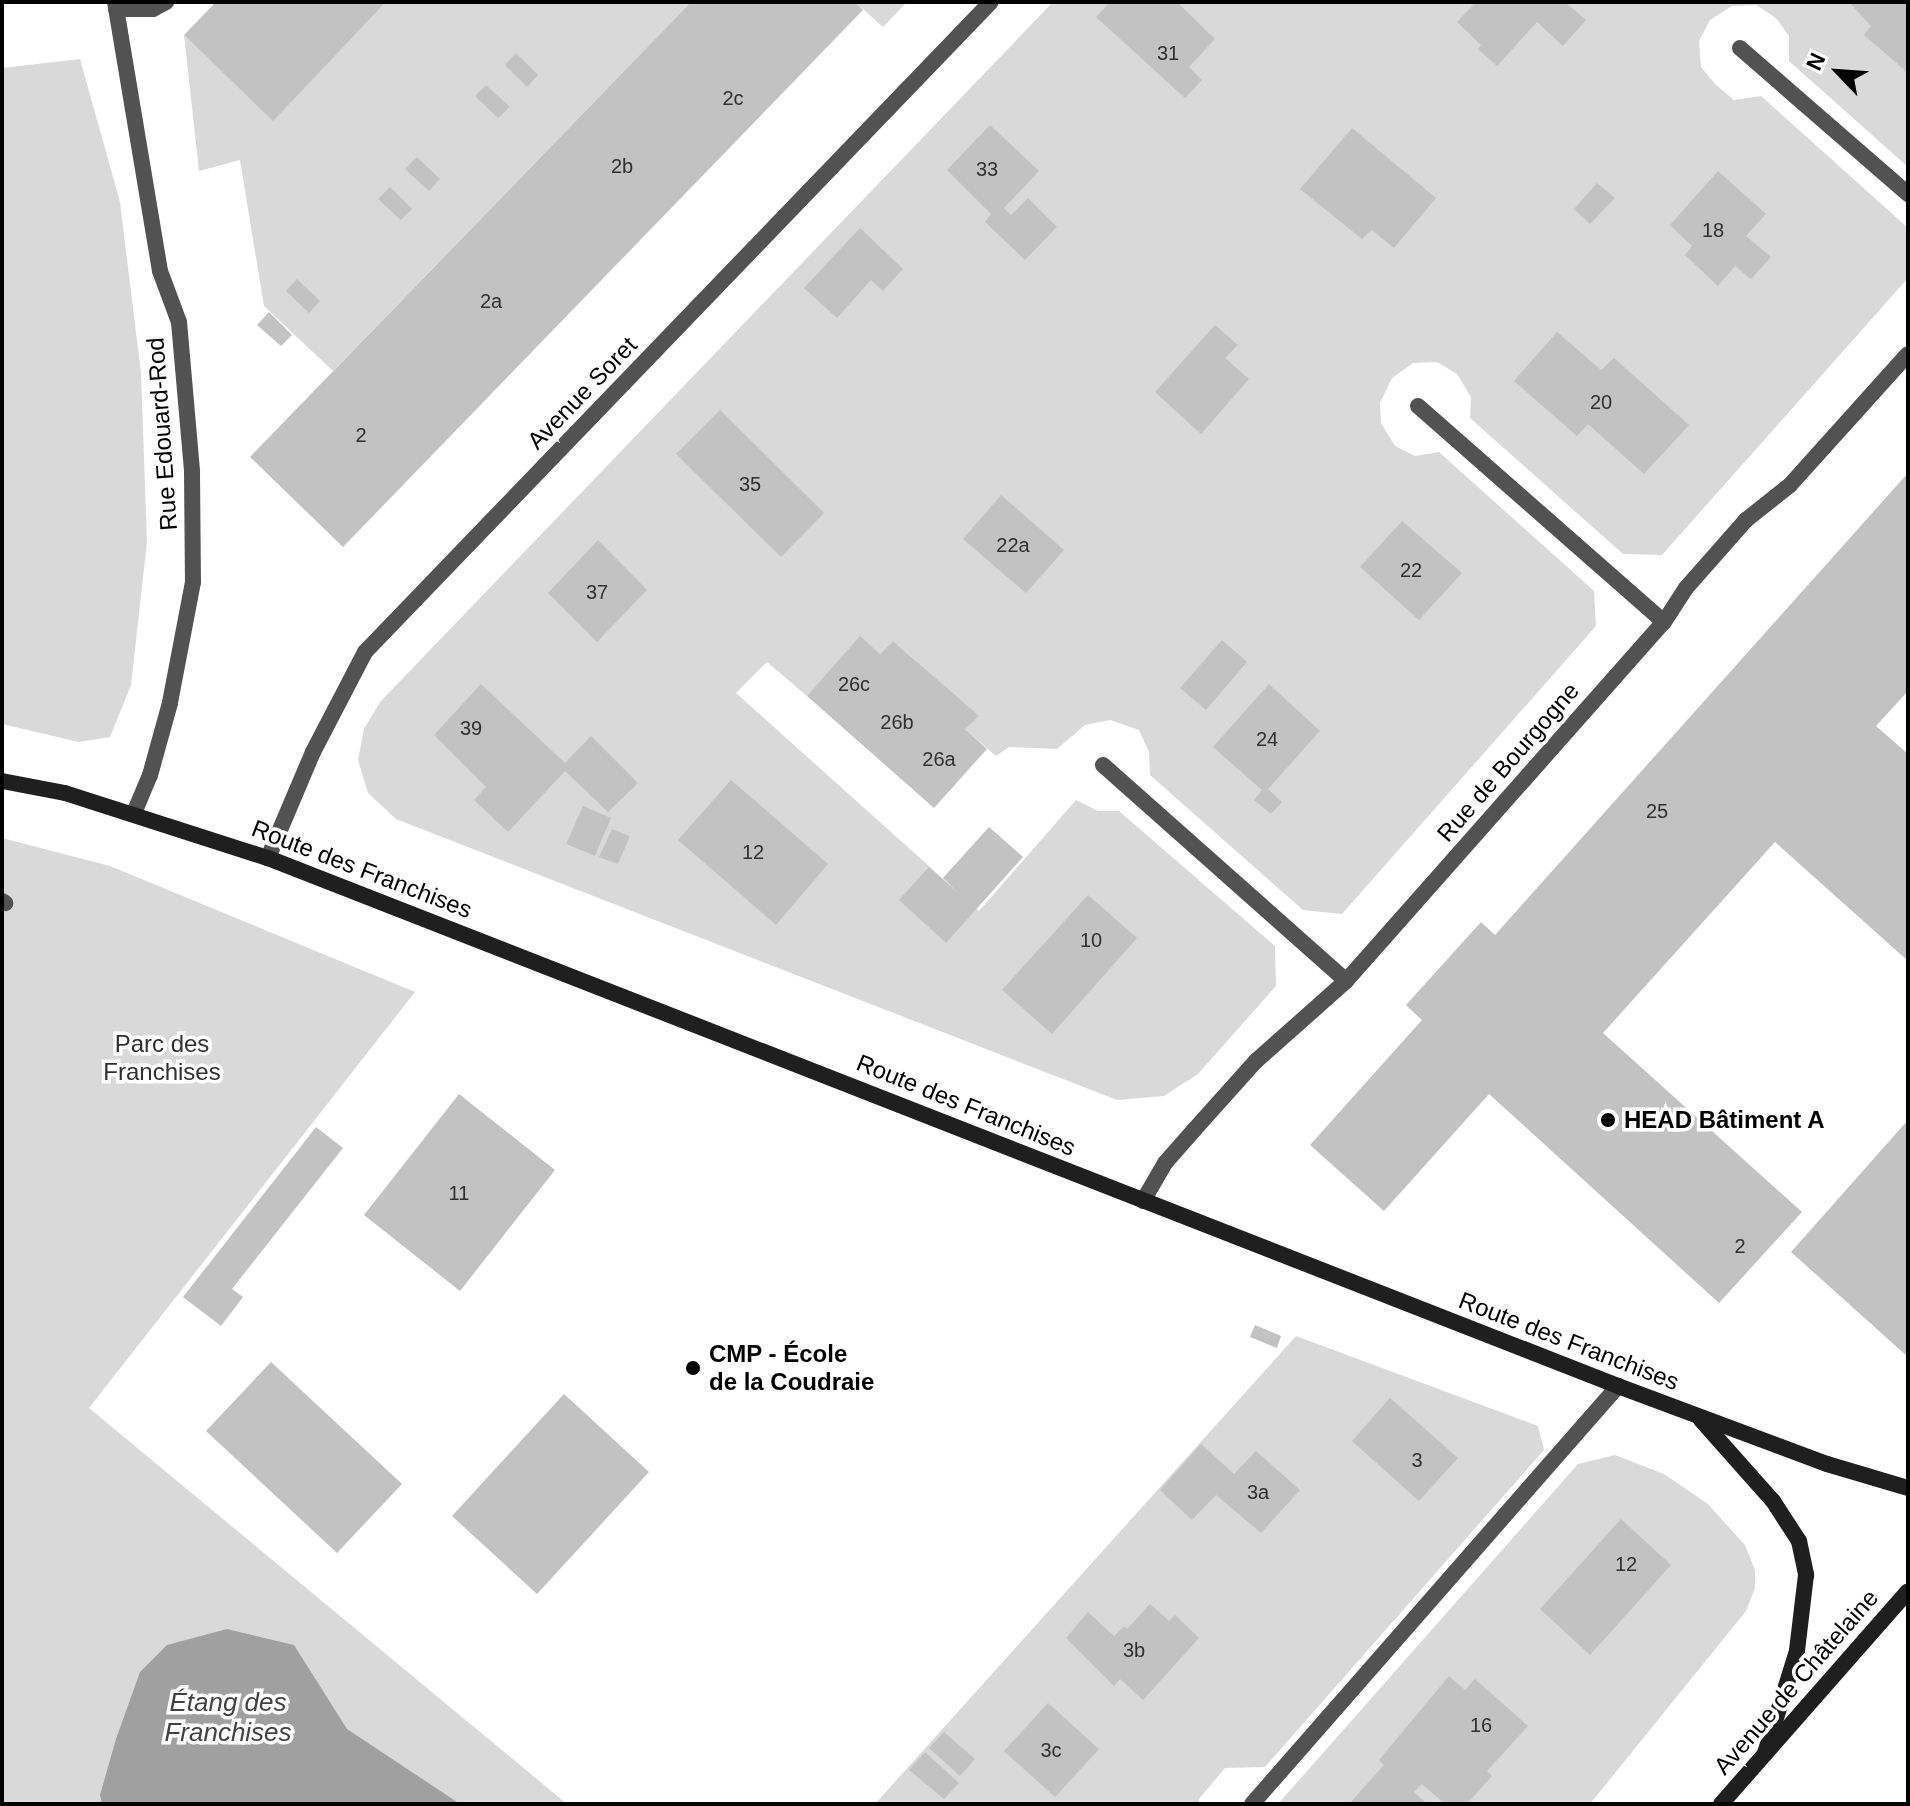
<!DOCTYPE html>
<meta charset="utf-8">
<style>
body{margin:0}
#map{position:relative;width:1910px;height:1806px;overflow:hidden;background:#fff;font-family:Arial,sans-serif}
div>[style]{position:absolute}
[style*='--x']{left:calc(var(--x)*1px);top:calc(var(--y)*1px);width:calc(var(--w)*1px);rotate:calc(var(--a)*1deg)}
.green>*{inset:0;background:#d9d9d9}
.water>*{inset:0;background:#a0a0a0}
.building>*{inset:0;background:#c2c2c2}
.service>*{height:16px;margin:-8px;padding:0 8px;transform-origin:8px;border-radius:8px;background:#525252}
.pedestrian>*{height:16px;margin:-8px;padding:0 8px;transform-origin:8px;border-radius:8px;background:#525252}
.minor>*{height:16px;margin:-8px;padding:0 8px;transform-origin:8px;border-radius:8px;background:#525252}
.secondary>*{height:16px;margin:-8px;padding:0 8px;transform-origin:8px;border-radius:8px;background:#1f1f1f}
.dots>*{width:22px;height:22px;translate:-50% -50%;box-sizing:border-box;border:4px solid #fff;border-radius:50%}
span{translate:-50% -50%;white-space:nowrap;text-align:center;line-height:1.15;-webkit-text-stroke:7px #fff;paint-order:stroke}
.number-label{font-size:20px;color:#303030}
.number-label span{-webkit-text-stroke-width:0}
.street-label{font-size:24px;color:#000}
.park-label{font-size:24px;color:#303030}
.poi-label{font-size:24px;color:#000;font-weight:700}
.left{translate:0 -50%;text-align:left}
.water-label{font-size:26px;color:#414141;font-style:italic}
.frame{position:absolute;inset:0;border:4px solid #000;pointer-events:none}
.north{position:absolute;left:1798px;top:32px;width:80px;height:80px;-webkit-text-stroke:6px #fff;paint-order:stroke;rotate:295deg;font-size:22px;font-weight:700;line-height:32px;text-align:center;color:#000}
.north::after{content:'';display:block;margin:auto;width:28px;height:36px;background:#000;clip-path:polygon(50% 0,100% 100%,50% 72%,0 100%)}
</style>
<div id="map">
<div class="green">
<i style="clip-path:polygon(386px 2px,691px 2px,333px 371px,264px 306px,240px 160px,199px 171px,184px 35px,273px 120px)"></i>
<i style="clip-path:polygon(855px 2px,903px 2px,905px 4px,883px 27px)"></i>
<i style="clip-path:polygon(1053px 2px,1908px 2px,1908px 167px,1789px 61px,1789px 36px,1776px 18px,1756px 5px,1732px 6px,1710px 20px,1699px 41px,1701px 67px,1716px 85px,1734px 100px,1761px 96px,1908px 228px,1908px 278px,1662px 555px,1623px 554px,1470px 418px,1471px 397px,1457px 374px,1437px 362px,1413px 363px,1392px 378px,1380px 403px,1381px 423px,1395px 446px,1415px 456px,1439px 452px,1594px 591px,1596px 626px,1342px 914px,1303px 910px,1150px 775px,1149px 752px,1139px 730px,1110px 720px,1085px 725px,1057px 749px,1009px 747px,996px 756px,965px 729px,956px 698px,914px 659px,893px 641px,880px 654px,860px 637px,807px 696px,767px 662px,736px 693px,979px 911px,1076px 800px,1098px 811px,1119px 811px,1275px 946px,1276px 986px,1198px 1074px,1164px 1096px,1117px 1100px,396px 819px,368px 793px,358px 760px,364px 729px,380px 702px)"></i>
<i style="clip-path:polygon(80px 59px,120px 202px,141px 373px,147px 542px,131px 685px,110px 737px,79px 742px,2px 724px,2px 68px)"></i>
<i style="clip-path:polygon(2px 838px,110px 866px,415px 992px,89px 1408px,567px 1804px,2px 1804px)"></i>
<i style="clip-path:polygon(1296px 1336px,1538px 1426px,1544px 1450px,1265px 1767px,1225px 1768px,1199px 1799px,1199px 1804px,875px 1804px)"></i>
<i style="clip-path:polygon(1615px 1455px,1664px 1474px,1708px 1504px,1745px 1545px,1755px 1570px,1755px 1588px,1746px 1611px,1590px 1804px,1278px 1804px,1578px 1464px)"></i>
</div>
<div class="water">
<i style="clip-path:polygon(227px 1629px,294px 1645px,347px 1729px,460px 1804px,102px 1804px,100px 1795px,116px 1739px,140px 1672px,167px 1645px)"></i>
</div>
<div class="building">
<i style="clip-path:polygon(216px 2px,386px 2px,273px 121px,184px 35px)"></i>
<i style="clip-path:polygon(691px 2px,855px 2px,863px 10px,343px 547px,250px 457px)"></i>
<i style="clip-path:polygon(1110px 2px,1177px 2px,1215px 39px,1189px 67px,1202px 80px,1185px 98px,1096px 17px)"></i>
<i style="clip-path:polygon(1476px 2px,1565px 2px,1586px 20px,1563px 46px,1537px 22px,1497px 66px,1478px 49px,1481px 45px,1457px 22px)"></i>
<i style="clip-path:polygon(1849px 2px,1908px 2px,1908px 73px,1864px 35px,1871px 26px)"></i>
<i style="clip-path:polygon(516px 53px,538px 75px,527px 87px,505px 65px)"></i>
<i style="clip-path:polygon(486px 85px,510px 107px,498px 118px,475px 96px)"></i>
<i style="clip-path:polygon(990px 125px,1039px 171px,1004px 208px,1011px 215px,1028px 198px,1057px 227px,1025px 260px,985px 222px,991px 214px,947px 170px)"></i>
<i style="clip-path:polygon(1352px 128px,1436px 198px,1394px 248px,1372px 230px,1362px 239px,1300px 189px)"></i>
<i style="clip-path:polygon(417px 157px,440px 179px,429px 191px,405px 169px)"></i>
<i style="clip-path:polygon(1718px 171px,1766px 214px,1746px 236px,1771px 257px,1751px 279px,1735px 266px,1718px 286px,1685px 255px,1692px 246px,1670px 225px)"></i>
<i style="clip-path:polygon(1597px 183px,1615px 198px,1590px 224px,1574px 209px)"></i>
<i style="clip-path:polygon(390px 187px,412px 209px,401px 220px,378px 199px)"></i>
<i style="clip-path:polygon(860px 228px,903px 269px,883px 291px,871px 280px,837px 318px,804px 288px)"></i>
<i style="clip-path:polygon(297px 279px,320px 301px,309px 313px,286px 291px)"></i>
<i style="clip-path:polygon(269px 312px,292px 335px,281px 346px,257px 325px)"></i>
<i style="clip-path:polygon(1215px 325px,1238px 345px,1225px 358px,1249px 379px,1201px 434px,1155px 392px)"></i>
<i style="clip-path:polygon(1557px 332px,1601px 370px,1614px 358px,1689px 425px,1644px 474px,1588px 424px,1577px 436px,1514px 381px)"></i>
<i style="clip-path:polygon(720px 410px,824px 513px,781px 557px,676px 454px)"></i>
<i style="clip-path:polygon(1908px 473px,1908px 691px,1876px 726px,1908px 754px,1908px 961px,1775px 842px,1603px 1033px,1802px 1212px,1719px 1303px,1489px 1094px,1384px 1211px,1310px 1145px,1422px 1020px,1406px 1005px,1481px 922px,1495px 935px)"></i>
<i style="clip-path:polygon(1001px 495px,1064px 550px,1026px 593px,963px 539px)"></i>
<i style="clip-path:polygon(1402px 521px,1462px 573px,1419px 620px,1360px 567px)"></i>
<i style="clip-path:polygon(598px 540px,647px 590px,597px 642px,548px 593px)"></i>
<i style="clip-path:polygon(860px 636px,880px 654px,893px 641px,979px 716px,965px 729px,987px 749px,934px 808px,807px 696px)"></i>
<i style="clip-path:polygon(1222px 640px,1247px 662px,1206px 710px,1180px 688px)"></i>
<i style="clip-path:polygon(481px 684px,565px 763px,591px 736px,638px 783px,608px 812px,565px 771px,508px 832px,474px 800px,486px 787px,434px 735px)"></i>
<i style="clip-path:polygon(1269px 684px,1320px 731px,1268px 789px,1282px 802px,1271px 814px,1254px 800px,1262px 790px,1213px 747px)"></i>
<i style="clip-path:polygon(731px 780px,828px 864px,776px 925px,678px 840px)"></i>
<i style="clip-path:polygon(583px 806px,611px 818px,595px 856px,566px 844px)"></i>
<i style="clip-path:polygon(989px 827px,1023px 857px,946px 943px,899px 900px,929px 867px,959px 894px,943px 878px)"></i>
<i style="clip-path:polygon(612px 829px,630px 836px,618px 864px,599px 857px)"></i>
<i style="clip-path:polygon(1088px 895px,1137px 938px,1052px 1034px,1002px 990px)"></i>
<i style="clip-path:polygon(459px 1094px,555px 1170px,460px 1291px,364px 1215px)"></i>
<i style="clip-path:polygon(1908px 1120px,1908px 1357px,1791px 1252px)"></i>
<i style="clip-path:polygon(316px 1127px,343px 1148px,232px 1289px,243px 1297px,221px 1326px,183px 1297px)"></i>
<i style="clip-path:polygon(1255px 1325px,1281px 1336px,1277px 1348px,1250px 1337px)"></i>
<i style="clip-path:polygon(271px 1362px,402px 1484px,337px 1553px,206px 1431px)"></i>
<i style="clip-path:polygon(564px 1394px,649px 1472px,537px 1594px,452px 1516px)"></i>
<i style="clip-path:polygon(1390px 1398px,1458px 1458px,1419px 1501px,1352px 1441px)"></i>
<i style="clip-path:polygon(1201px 1444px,1234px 1474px,1256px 1451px,1300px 1490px,1261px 1533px,1216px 1495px,1192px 1520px,1160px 1490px)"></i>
<i style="clip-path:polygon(1621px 1519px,1671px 1565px,1590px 1655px,1540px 1609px)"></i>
<i style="clip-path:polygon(1150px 1604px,1169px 1621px,1175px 1615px,1199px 1638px,1143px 1700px,1120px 1679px,1114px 1686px,1066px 1638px,1088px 1612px,1114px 1636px,1124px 1626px,1127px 1629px)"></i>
<i style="clip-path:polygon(1449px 1676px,1465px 1690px,1475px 1679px,1528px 1726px,1487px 1771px,1492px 1776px,1467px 1804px,1445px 1804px,1422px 1784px,1414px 1792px,1427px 1804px,1349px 1804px,1384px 1765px,1379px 1760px)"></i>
<i style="clip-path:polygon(1048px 1703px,1099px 1749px,1055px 1797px,1004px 1751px)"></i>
<i style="clip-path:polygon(944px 1732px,975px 1759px,960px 1776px,929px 1748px)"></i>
<i style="clip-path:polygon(925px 1752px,959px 1783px,944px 1799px,909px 1770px)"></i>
</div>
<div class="service">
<i style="--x:1740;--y:48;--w:223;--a:41"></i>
<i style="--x:1418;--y:406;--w:327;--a:41.3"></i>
<i style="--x:1103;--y:765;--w:325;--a:41.6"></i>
<i style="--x:2;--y:901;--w:4;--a:34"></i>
<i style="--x:1252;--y:1804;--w:556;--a:-48.79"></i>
</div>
<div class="pedestrian">
<i style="--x:116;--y:9;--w:37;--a:0"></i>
<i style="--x:153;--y:9;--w:15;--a:-28"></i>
</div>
<div class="minor">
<i style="--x:115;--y:2;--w:273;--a:80.5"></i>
<i style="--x:160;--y:271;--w:54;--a:69.6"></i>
<i style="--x:179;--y:322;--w:151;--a:85"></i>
<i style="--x:192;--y:472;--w:110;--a:89.5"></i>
<i style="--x:193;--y:582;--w:123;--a:100.8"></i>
<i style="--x:170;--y:703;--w:75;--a:105.5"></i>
<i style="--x:150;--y:775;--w:41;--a:112.8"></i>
<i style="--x:268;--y:858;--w:115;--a:-67"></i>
<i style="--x:313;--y:752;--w:113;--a:-62.5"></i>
<i style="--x:365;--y:652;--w:902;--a:-46.08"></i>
<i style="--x:1143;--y:1201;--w:44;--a:-59.9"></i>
<i style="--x:1165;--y:1163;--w:44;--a:-48.7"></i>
<i style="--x:1194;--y:1130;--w:93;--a:-48.1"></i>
<i style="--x:1256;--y:1061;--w:120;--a:-41.6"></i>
<i style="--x:1346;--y:981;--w:480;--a:-48.5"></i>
<i style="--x:1664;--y:622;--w:40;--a:-57.1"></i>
<i style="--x:1686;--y:588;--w:91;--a:-48.6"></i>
<i style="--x:1746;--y:520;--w:56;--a:-38.5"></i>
<i style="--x:1790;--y:485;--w:176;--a:-48"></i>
</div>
<div class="secondary">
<i style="--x:2;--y:781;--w:64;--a:10.8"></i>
<i style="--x:65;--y:793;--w:213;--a:17.8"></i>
<i style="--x:268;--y:858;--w:1450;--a:21.36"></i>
<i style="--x:1618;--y:1386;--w:223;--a:20.5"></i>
<i style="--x:1827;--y:1464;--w:84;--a:16.5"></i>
<i style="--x:1701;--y:1420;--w:108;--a:48.4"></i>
<i style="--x:1773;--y:1501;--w:48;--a:57"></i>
<i style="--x:1799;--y:1541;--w:35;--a:78"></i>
<i style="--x:1806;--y:1575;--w:77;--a:96.8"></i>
<i style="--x:1797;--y:1651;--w:107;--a:107.4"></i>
<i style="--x:1721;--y:1804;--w:283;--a:-48.7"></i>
</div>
<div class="dots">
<i style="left:1608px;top:1120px;background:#000"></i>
<i style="left:693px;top:1368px;background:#000"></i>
</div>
<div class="number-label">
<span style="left:1168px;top:53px">31</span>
<span style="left:733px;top:98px">2c</span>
<span style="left:622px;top:166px">2b</span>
<span style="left:987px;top:169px">33</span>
<span style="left:1713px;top:230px">18</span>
<span style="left:491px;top:301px">2a</span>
<span style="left:1601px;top:402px">20</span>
<span style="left:361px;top:435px">2</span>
<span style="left:750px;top:484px">35</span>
<span style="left:1013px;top:545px">22a</span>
<span style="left:1411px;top:570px">22</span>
<span style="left:597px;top:592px">37</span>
<span style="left:854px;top:684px">26c</span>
<span style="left:897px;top:722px">26b</span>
<span style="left:471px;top:728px">39</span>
<span style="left:1267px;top:739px">24</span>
<span style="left:939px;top:759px">26a</span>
<span style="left:1657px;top:811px">25</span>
<span style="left:753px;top:852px">12</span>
<span style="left:1091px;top:940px">10</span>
<span style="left:459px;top:1193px">11</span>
<span style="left:1740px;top:1246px">2</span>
<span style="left:1417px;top:1460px">3</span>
<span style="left:1258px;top:1492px">3a</span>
<span style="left:1626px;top:1564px">12</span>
<span style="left:1134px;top:1650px">3b</span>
<span style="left:1481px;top:1725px">16</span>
<span style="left:1051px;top:1750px">3c</span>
</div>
<div class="street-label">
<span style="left:582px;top:393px;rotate:-46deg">Avenue Soret</span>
<span style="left:162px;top:434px;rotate:-94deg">Rue Edouard-Rod</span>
<span style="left:1508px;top:762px;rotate:-49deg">Rue de Bourgogne</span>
<span style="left:362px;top:869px;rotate:21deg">Route des Franchises</span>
<span style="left:966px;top:1105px;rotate:22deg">Route des Franchises</span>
<span style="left:1569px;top:1341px;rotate:21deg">Route des Franchises</span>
<span style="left:1796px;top:1682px;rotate:-49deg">Avenue de Châtelaine</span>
</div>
<div class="park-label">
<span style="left:162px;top:1058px">Parc des<br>Franchises</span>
</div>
<div class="poi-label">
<span class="left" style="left:1624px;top:1120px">HEAD Bâtiment A</span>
<span class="left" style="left:709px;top:1368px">CMP - École<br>de la Coudraie</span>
</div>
<div class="water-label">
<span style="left:228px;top:1718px">Étang des<br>Franchises</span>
</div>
<div class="frame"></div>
<div class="north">N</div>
</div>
